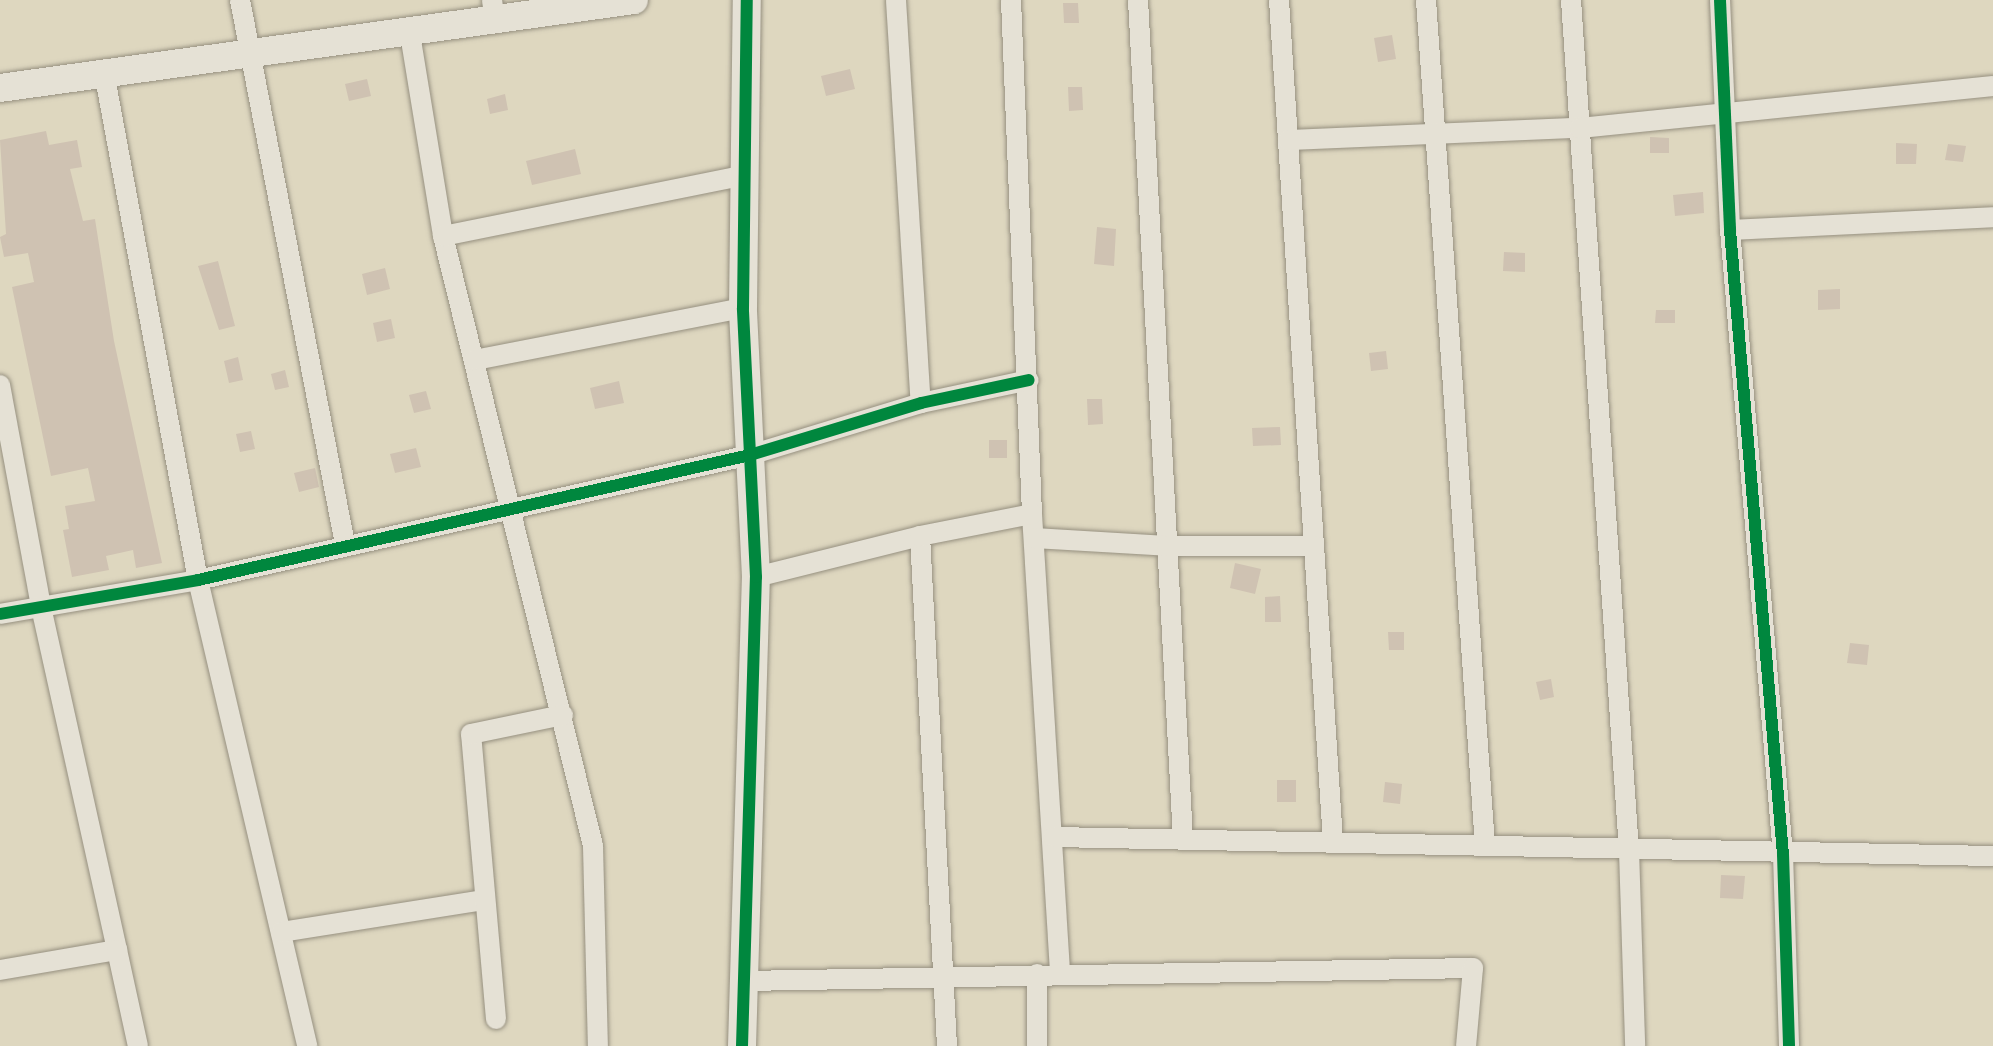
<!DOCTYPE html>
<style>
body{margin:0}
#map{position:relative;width:1993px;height:1046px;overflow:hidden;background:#ded7bf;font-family:Vollkorn,serif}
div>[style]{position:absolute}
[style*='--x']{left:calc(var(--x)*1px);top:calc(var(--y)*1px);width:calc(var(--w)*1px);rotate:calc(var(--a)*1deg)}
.building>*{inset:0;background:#cfc2b2}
.roads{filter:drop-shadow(0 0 2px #969080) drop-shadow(0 0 2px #969080)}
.street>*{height:20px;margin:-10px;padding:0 10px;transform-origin:10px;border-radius:10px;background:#e5e1d5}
.secondary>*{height:28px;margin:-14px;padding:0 14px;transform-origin:14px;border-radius:14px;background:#e5e1d5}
.cycleway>*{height:12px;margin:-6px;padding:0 6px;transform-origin:6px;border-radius:6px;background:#00873e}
span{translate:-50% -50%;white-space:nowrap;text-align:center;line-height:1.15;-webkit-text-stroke:6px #f2eacd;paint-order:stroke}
</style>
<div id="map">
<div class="building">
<i style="clip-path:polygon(1063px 3px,1078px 3px,1079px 23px,1064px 23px)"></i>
<i style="clip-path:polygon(1392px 35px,1396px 59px,1378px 62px,1374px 38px)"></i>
<i style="clip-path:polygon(850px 69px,855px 89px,826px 96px,821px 76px)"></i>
<i style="clip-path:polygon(367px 79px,371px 96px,349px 101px,345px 84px)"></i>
<i style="clip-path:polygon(1068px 87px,1082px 87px,1083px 110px,1069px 111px)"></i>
<i style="clip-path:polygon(505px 94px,508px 110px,490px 114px,487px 99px)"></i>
<i style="clip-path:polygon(46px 131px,49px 145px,77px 140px,82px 167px,70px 169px,83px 221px,95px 219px,114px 341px,162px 563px,136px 568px,133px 550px,106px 556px,109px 570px,72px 577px,63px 530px,69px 529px,65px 506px,95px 501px,88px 468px,51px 476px,12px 287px,34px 282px,28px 253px,4px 257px,0 237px,6px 234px,0 140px)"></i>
<i style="clip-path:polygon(1650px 137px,1669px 138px,1669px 153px,1650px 153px)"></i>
<i style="clip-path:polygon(1896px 143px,1917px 144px,1916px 164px,1896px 164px)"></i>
<i style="clip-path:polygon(1948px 144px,1966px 146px,1963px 162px,1945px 160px)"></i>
<i style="clip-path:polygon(575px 149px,581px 174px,532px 185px,526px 161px)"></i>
<i style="clip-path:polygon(1703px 192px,1704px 213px,1675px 216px,1673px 195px)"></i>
<i style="clip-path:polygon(1097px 227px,1116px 229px,1114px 266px,1094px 264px)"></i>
<i style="clip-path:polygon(1504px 252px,1525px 253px,1525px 272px,1503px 271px)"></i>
<i style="clip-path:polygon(218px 261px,235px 326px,219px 330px,198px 266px)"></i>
<i style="clip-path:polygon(385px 268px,390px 289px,367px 295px,362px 274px)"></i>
<i style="clip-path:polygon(1840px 289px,1840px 309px,1818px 310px,1818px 290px)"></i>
<i style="clip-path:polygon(1656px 310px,1675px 310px,1675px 323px,1655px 323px)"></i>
<i style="clip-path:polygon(391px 319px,395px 338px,377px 342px,373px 323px)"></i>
<i style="clip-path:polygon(1386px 351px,1388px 369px,1371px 371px,1369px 353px)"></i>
<i style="clip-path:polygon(238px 357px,243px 380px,229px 383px,224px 361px)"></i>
<i style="clip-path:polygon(285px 370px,289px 387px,275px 390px,271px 374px)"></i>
<i style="clip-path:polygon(619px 381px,624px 403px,595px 409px,590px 388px)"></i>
<i style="clip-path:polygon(426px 391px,431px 409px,414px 413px,409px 395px)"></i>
<i style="clip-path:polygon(1087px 399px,1102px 399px,1103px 424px,1088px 425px)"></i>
<i style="clip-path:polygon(1280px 427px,1281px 445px,1253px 446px,1252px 428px)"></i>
<i style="clip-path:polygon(251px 431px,255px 449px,240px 452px,236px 434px)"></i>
<i style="clip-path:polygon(989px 440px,1007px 440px,1007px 458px,989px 458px)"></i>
<i style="clip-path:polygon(416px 448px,421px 467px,395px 473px,390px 454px)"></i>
<i style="clip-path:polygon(315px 468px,319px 487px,299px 492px,294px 473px)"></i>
<i style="clip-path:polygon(1235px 563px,1261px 569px,1255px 594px,1230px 588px)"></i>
<i style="clip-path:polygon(1280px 596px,1281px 622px,1265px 622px,1265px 597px)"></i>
<i style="clip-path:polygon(1388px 632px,1404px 632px,1404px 650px,1389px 650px)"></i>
<i style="clip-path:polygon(1850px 643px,1869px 645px,1867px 665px,1847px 663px)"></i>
<i style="clip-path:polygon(1551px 679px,1554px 697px,1540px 700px,1536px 682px)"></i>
<i style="clip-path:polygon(1277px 780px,1296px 780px,1296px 802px,1277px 802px)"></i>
<i style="clip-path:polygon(1385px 782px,1402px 784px,1400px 804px,1383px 802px)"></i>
<i style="clip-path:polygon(1721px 875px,1745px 876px,1743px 899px,1720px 898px)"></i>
</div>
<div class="roads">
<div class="street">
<i style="--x:240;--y:0;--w:554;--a:79.08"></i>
<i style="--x:492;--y:0;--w:21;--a:82"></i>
<i style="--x:896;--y:0;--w:404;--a:86.5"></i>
<i style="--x:1011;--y:0;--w:514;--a:87.66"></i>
<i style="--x:1032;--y:514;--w:461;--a:86.5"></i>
<i style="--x:1138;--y:0;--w:840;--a:86.93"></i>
<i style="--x:1279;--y:0;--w:844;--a:86.33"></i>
<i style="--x:1426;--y:0;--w:848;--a:86.01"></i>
<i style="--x:1571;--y:0;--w:852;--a:86.1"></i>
<i style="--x:1629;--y:850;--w:196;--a:88.2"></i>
<i style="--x:1720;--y:0;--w:230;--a:87.5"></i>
<i style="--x:1730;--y:230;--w:626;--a:85.15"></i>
<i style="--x:1783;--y:854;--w:192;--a:88.2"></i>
<i style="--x:410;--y:34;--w:205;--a:80.7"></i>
<i style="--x:443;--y:236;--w:628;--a:76.18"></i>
<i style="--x:593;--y:846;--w:200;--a:88.6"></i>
<i style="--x:104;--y:72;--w:517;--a:79.52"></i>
<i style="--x:198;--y:580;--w:479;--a:76.8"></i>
<i style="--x:1288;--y:140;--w:292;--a:-2.4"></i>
<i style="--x:1580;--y:128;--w:415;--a:-5.8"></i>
<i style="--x:1730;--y:230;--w:263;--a:-2.8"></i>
<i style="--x:443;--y:236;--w:309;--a:-11.4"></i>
<i style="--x:475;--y:360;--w:273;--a:-11"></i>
<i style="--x:0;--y:385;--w:226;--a:79.5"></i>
<i style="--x:41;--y:607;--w:351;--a:77.5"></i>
<i style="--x:920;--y:536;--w:511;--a:86.97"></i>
<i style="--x:1034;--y:538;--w:133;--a:3.4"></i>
<i style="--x:1167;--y:546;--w:147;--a:0"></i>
<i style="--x:756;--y:577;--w:169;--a:-14"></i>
<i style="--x:920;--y:536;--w:114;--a:-11.1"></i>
<i style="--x:0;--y:614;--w:201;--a:-9.7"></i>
<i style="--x:198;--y:580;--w:566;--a:-12.76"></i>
<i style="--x:750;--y:455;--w:179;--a:-16.9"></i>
<i style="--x:921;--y:403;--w:110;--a:-12"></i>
<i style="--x:1054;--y:837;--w:939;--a:1.16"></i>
<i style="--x:281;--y:932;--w:204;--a:-9"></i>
<i style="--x:0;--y:970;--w:119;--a:-9.7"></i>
<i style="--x:117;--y:950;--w:98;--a:77.7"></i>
<i style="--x:743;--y:981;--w:730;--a:-1.02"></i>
<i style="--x:1473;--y:968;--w:78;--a:95.1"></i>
<i style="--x:496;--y:1019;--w:286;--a:-95"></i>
<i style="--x:471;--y:734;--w:94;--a:-11.7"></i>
<i style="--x:1037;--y:1046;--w:72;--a:-90"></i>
</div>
<div class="secondary">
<i style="--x:0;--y:88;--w:640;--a:-7.9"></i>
<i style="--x:742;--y:1046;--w:469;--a:-88.3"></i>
<i style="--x:756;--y:577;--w:269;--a:-92.8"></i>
<i style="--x:743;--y:308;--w:308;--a:-89.3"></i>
</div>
</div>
<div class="cycleway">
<i style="--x:1720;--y:0;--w:230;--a:87.5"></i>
<i style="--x:1730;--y:230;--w:626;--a:85.15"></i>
<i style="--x:1783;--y:854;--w:192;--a:88.2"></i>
<i style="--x:0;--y:614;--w:201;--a:-9.7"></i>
<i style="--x:198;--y:580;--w:566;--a:-12.76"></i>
<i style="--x:750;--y:455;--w:179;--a:-16.9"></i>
<i style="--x:921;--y:403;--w:110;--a:-12"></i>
<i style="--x:742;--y:1046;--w:469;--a:-88.3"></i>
<i style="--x:756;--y:577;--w:269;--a:-92.8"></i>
<i style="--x:743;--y:308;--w:308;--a:-89.3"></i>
</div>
</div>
